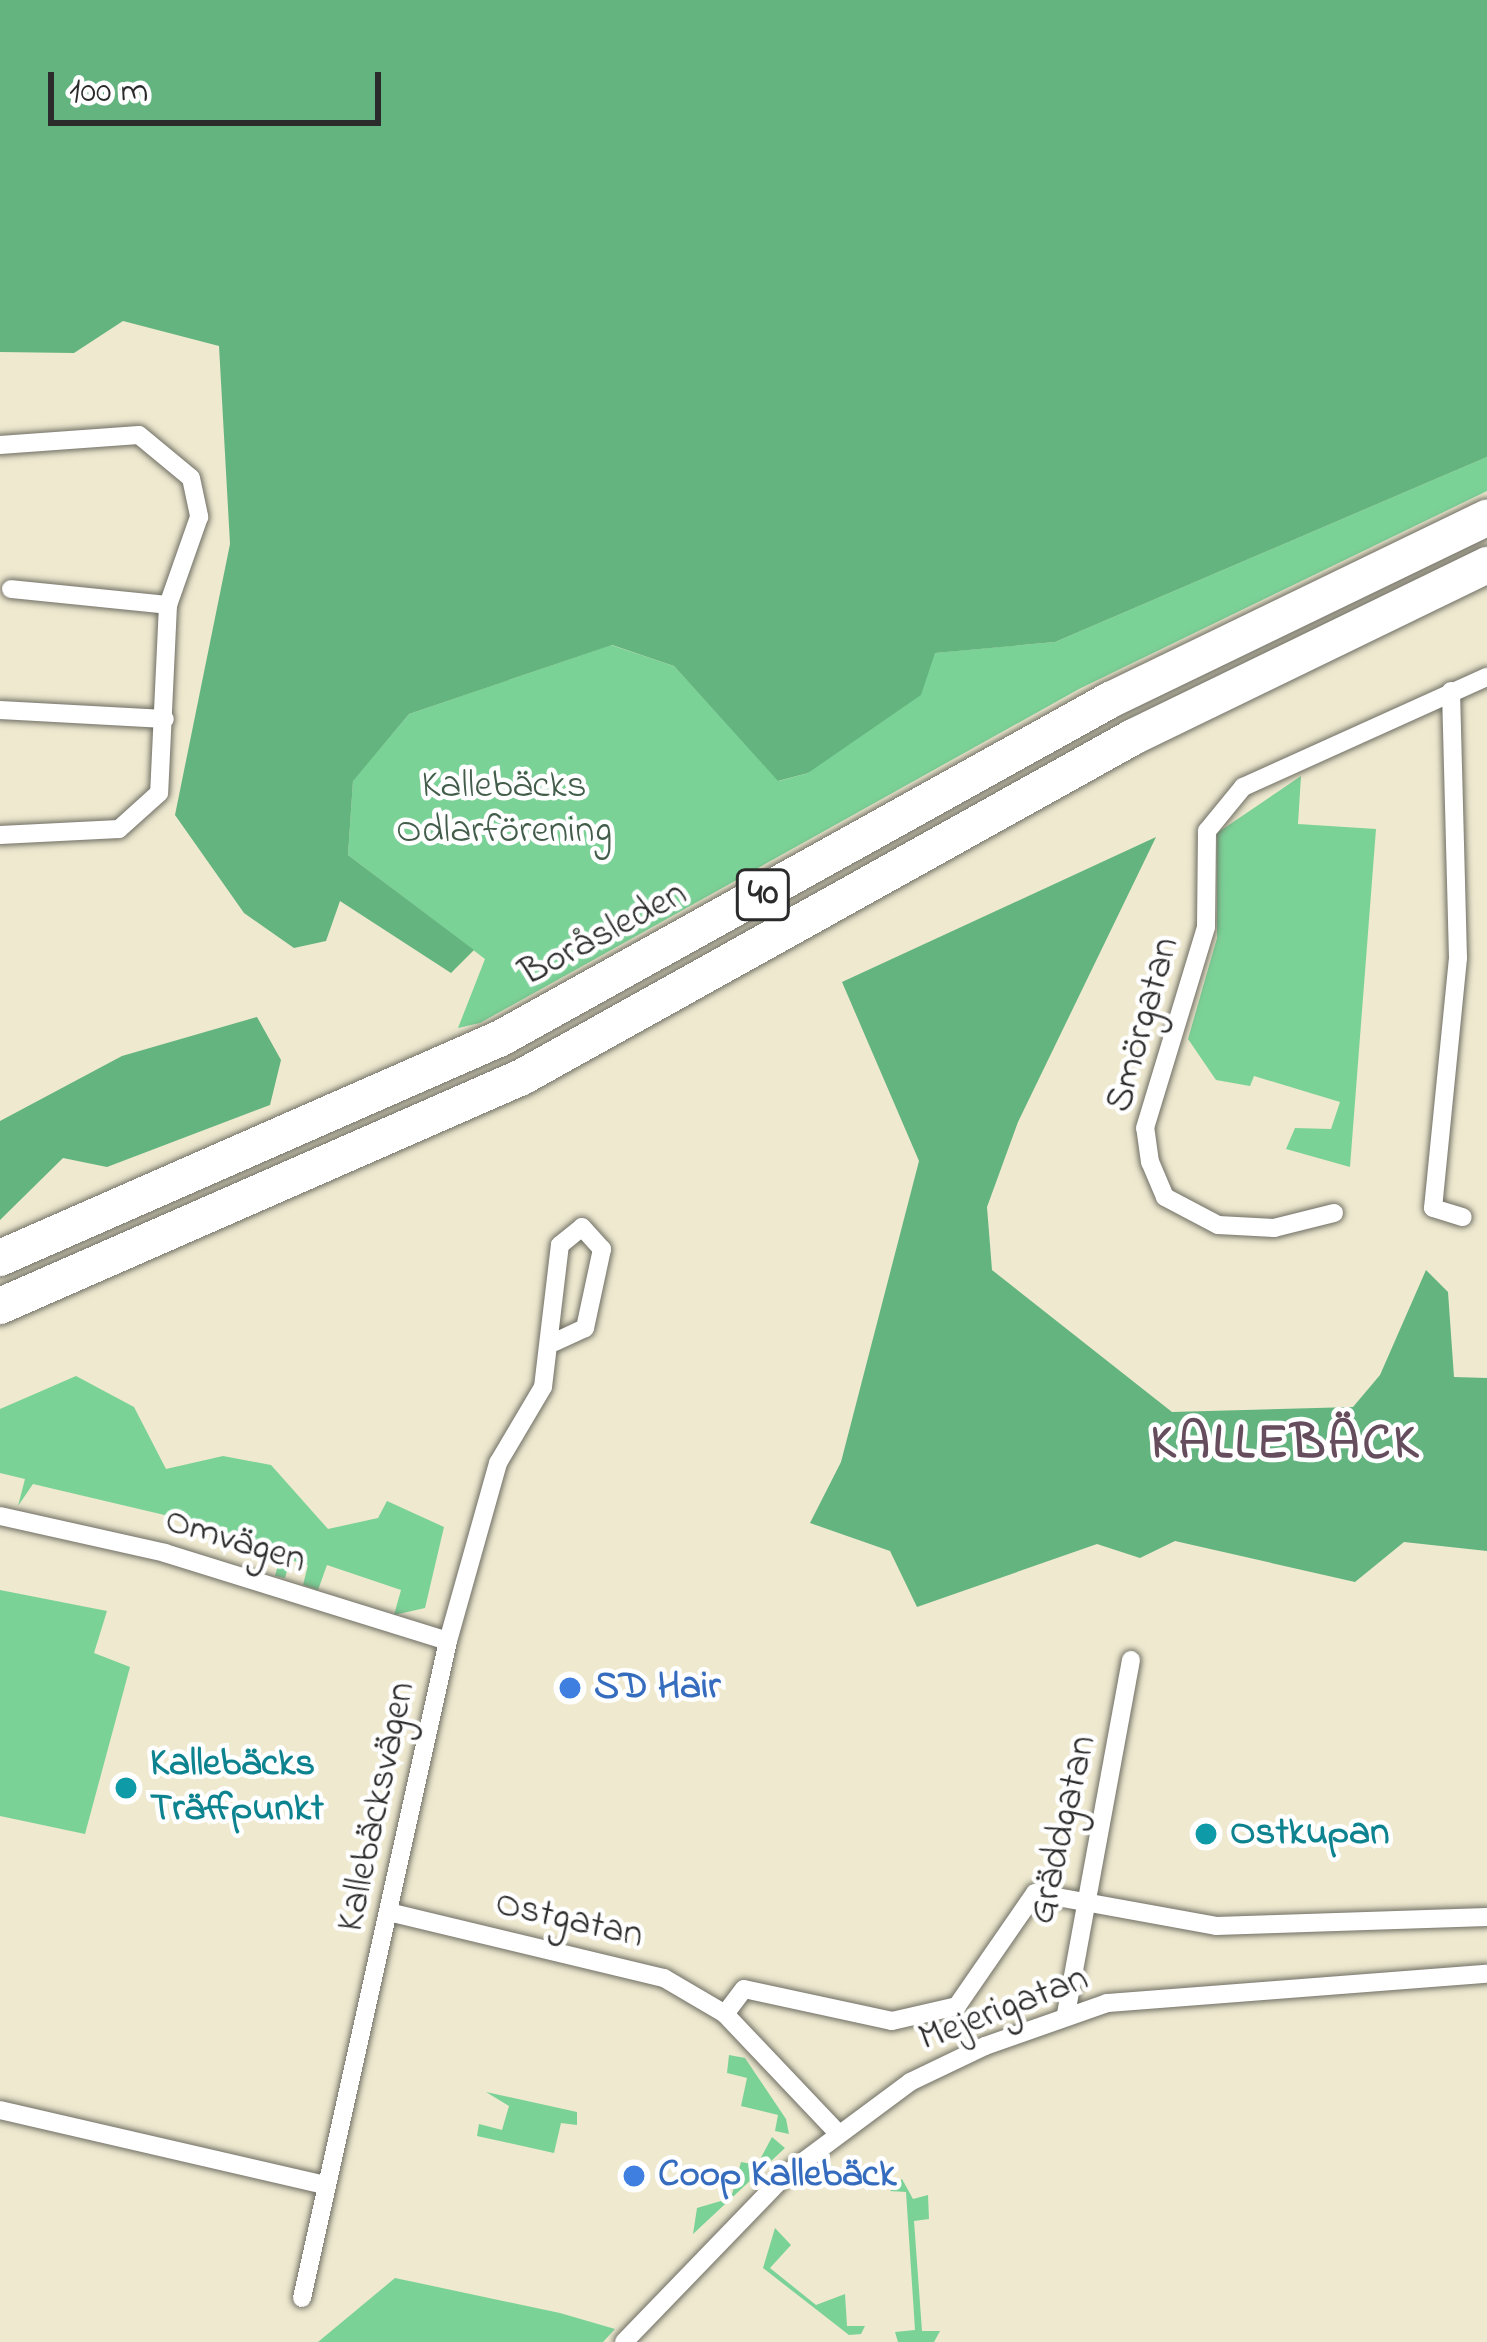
<!DOCTYPE html>
<meta charset="utf-8">
<style>
body{margin:0}
#map{position:relative;width:1487px;height:2342px;overflow:hidden;background:#eee9cf;font-family:"Indie Flower",sans-serif}
div>[style]{position:absolute}
[style*='--x']{left:calc(var(--x)*1px);top:calc(var(--y)*1px);width:calc(var(--w)*1px);rotate:calc(var(--a)*1deg)}
.green>*{inset:0;background:#7bd297}
.forest>*{inset:0;background:#64b480}
.roads{filter:drop-shadow(0 0 3px #6f6e64) drop-shadow(0 0 3px #6f6e64)}
.street>*{height:18px;margin:-9px;padding:0 9px;transform-origin:9px;border-radius:9px;background:#fff}
.highway>*{height:36px;margin:-18px;padding:0 18px;transform-origin:18px;border-radius:18px;background:#fff}
.dots>*{width:33px;height:33px;translate:-50% -50%;box-sizing:border-box;border:6px solid #fff;border-radius:50%}
span{translate:-50% -50%;white-space:nowrap;text-align:center;line-height:1.15;-webkit-text-stroke:9px #fff;paint-order:stroke}
.shield-label span{padding:3px 9px;background:#fff;border:3px solid;border-radius:9px;-webkit-text-stroke-width:0}
.shield-label{font-size:36px;color:#2b2b2b;font-weight:700}
.park-label{font-size:39px;color:#435d4b}
.street-label{font-size:39px;color:#2b2b2b}
.shop-label{font-size:39px;color:#366cbe;font-weight:700}
.left{translate:0 -50%;text-align:left}
.culture-label{font-size:39px;color:#0d838f;font-weight:700}
.district-label{font-size:51px;color:#664d5d;font-weight:700;letter-spacing:3px}
.scale{position:absolute;left:48px;top:72px;width:333px;height:54px;box-sizing:border-box;border:6px solid #2b2b2b;border-top:0;padding-left:15px;font-size:36px;line-height:42px;white-space:nowrap;color:#2b2b2b;-webkit-text-stroke:9px #fff;paint-order:stroke}
</style>
<div id="map">
<div class="green">
<i style="clip-path:polygon(1487px 457px,1487px 491px,1079px 689px,480px 1023px,458px 1028px,485px 959px,348px 855px,353px 780px,409px 714px,611px 645px,674px 666px,779px 781px,808px 773px,934px 653px,1055px 642px)"></i>
<i style="clip-path:polygon(1301px 776px,1298px 824px,1376px 829px,1350px 1167px,1286px 1149px,1295px 1128px,1331px 1129px,1340px 1102px,1254px 1076px,1250px 1086px,1216px 1080px,1188px 1039px,1217px 938px,1217px 833px)"></i>
<i style="clip-path:polygon(76px 1376px,134px 1407px,166px 1469px,223px 1456px,271px 1465px,328px 1529px,378px 1518px,387px 1501px,444px 1527px,425px 1608px,394px 1615px,401px 1590px,327px 1565px,318px 1590px,303px 1585px,308px 1565px,290px 1560px,285px 1578px,275px 1576px,282px 1549px,190px 1521px,33px 1484px,18px 1506px,25px 1479px,0 1473px,0 1409px)"></i>
<i style="clip-path:polygon(0 1590px,107px 1611px,94px 1653px,130px 1667px,85px 1834px,0 1816px)"></i>
<i style="clip-path:polygon(729px 2055px,745px 2058px,786px 2119px,789px 2134px,775px 2131px,778px 2115px,741px 2106px,747px 2078px,727px 2073px)"></i>
<i style="clip-path:polygon(486px 2092px,577px 2112px,577px 2125px,561px 2123px,554px 2153px,477px 2136px,479px 2124px,502px 2130px,509px 2106px)"></i>
<i style="clip-path:polygon(772px 2137px,785px 2148px,693px 2234px,697px 2208px,731px 2198px,741px 2162px,757px 2165px)"></i>
<i style="clip-path:polygon(902px 2179px,913px 2199px,928px 2195px,929px 2219px,914px 2221px,922px 2331px,940px 2331px,934px 2342px,898px 2342px,895px 2332px,915px 2330px,906px 2192px,890px 2191px)"></i>
<i style="clip-path:polygon(775px 2228px,791px 2245px,770px 2268px,816px 2305px,845px 2294px,847px 2326px,865px 2326px,861px 2334px,849px 2335px,763px 2268px)"></i>
<i style="clip-path:polygon(395px 2278px,560px 2313px,615px 2329px,603px 2342px,318px 2342px)"></i>
</div>
<div class="forest">
<i style="clip-path:polygon(0 0,1487px 0,1487px 457px,1055px 642px,935px 653px,921px 695px,808px 773px,778px 781px,674px 666px,612px 645px,409px 714px,353px 781px,348px 855px,474px 950px,451px 973px,340px 901px,326px 941px,294px 948px,244px 913px,175px 815px,230px 544px,219px 346px,123px 321px,74px 353px,0 352px)"></i>
<i style="clip-path:polygon(1156px 837px,1018px 1122px,987px 1207px,992px 1270px,1172px 1412px,1353px 1407px,1380px 1375px,1426px 1270px,1448px 1292px,1454px 1377px,1487px 1378px,1487px 1551px,1404px 1542px,1355px 1582px,1175px 1541px,1140px 1558px,1097px 1544px,917px 1607px,890px 1551px,810px 1523px,841px 1462px,919px 1161px,842px 982px)"></i>
<i style="clip-path:polygon(257px 1017px,281px 1060px,270px 1105px,107px 1167px,63px 1158px,0 1220px,0 1121px,122px 1056px)"></i>
</div>
<div class="roads">
<div class="street">
<i style="--x:0;--y:445;--w:139;--a:-4.1"></i>
<i style="--x:139;--y:435;--w:67;--a:39.6"></i>
<i style="--x:191;--y:478;--w:40;--a:78"></i>
<i style="--x:199;--y:517;--w:93;--a:109.4"></i>
<i style="--x:168;--y:605;--w:188;--a:92.7"></i>
<i style="--x:159;--y:793;--w:54;--a:138"></i>
<i style="--x:119;--y:829;--w:119;--a:177.1"></i>
<i style="--x:11;--y:589;--w:158;--a:5.8"></i>
<i style="--x:1451;--y:691;--w:267;--a:88.5"></i>
<i style="--x:1458;--y:958;--w:251;--a:95.7"></i>
<i style="--x:1433;--y:1208;--w:31;--a:17"></i>
<i style="--x:0;--y:710;--w:165;--a:3.1"></i>
<i style="--x:1334;--y:1213;--w:62;--a:166"></i>
<i style="--x:1274;--y:1228;--w:56;--a:-176.9"></i>
<i style="--x:1218;--y:1225;--w:60;--a:-152.2"></i>
<i style="--x:1165;--y:1197;--w:38;--a:-113"></i>
<i style="--x:1150;--y:1162;--w:34;--a:-98"></i>
<i style="--x:1145;--y:1128;--w:210;--a:-73.1"></i>
<i style="--x:1206;--y:927;--w:96;--a:-89.4"></i>
<i style="--x:1207;--y:831;--w:57;--a:-50.7"></i>
<i style="--x:1243;--y:787;--w:268;--a:-24.3"></i>
<i style="--x:0;--y:1516;--w:169;--a:12.6"></i>
<i style="--x:165;--y:1553;--w:296;--a:17.3"></i>
<i style="--x:389;--y:1912;--w:283;--a:13.5"></i>
<i style="--x:664;--y:1978;--w:71;--a:30.5"></i>
<i style="--x:725;--y:2014;--w:164;--a:46.5"></i>
<i style="--x:725;--y:2014;--w:31;--a:-53"></i>
<i style="--x:744;--y:1989;--w:151;--a:12.2"></i>
<i style="--x:892;--y:2021;--w:67;--a:-13"></i>
<i style="--x:957;--y:2006;--w:137;--a:-55.4"></i>
<i style="--x:1035;--y:1893;--w:184;--a:10.3"></i>
<i style="--x:1216;--y:1926;--w:271;--a:-1.9"></i>
<i style="--x:1066;--y:2014;--w:360;--a:-79.6"></i>
<i style="--x:0;--y:2110;--w:335;--a:13"></i>
<i style="--x:302;--y:2298;--w:673;--a:-77.47"></i>
<i style="--x:448;--y:1641;--w:185;--a:-74.3"></i>
<i style="--x:498;--y:1463;--w:88;--a:-59.4"></i>
<i style="--x:543;--y:1387;--w:143;--a:-83.2"></i>
<i style="--x:560;--y:1245;--w:28;--a:-39"></i>
<i style="--x:582;--y:1227;--w:30;--a:48"></i>
<i style="--x:602;--y:1249;--w:81;--a:102.1"></i>
<i style="--x:585;--y:1328;--w:33;--a:155"></i>
<i style="--x:624;--y:2342;--w:232;--a:-46"></i>
<i style="--x:785;--y:2175;--w:156;--a:-36.6"></i>
<i style="--x:910;--y:2082;--w:83;--a:-25.6"></i>
<i style="--x:985;--y:2046;--w:129;--a:-19.4"></i>
<i style="--x:1107;--y:2003;--w:381;--a:-4.4"></i>
</div>
<div class="highway">
<i style="--x:0;--y:1258;--w:547;--a:-23.71"></i>
<i style="--x:501;--y:1038;--w:697;--a:-29.03"></i>
<i style="--x:1110;--y:700;--w:419;--a:-25.8"></i>
<i style="--x:0;--y:1306;--w:570;--a:-23.69"></i>
<i style="--x:522;--y:1077;--w:699;--a:-29.09"></i>
<i style="--x:1133;--y:737;--w:394;--a:-25.9"></i>
</div>
</div>
<div class="dots">
<i style="left:570px;top:1688px;background:#3f7fe0"></i>
<i style="left:126px;top:1788px;background:#0f9aa8"></i>
<i style="left:1206px;top:1834px;background:#0f9aa8"></i>
<i style="left:634px;top:2176px;background:#3f7fe0"></i>
</div>
<div class="shield-label">
<span style="left:763px;top:895px">40</span>
</div>
<div class="park-label">
<span style="left:504px;top:810px">Kallebäcks<br>Odlarförening</span>
</div>
<div class="street-label">
<span style="left:604px;top:935px;rotate:-28deg">Boråsleden</span>
<span style="left:1144px;top:1025px;rotate:-74deg">Smörgatan</span>
<span style="left:235px;top:1542px;rotate:17deg">Omvägen</span>
<span style="left:378px;top:1807px;rotate:-78deg">Kallebäcksvägen</span>
<span style="left:1064px;top:1830px;rotate:-77deg">Gräddgatan</span>
<span style="left:569px;top:1921px;rotate:13deg">Ostgatan</span>
<span style="left:1004px;top:2010px;rotate:-21deg">Mejerigatan</span>
</div>
<div class="shop-label">
<span class="left" style="left:594px;top:1688px">SD Hair</span>
<span class="left" style="left:658px;top:2176px">Coop Kallebäck</span>
</div>
<div class="culture-label">
<span class="left" style="left:150px;top:1788px">Kallebäcks<br>Träffpunkt</span>
<span class="left" style="left:1230px;top:1834px">Ostkupan</span>
</div>
<div class="district-label">
<span style="left:1286px;top:1445px">KALLEBÄCK</span>
</div>
<div class="scale">100 m</div>
</div>
